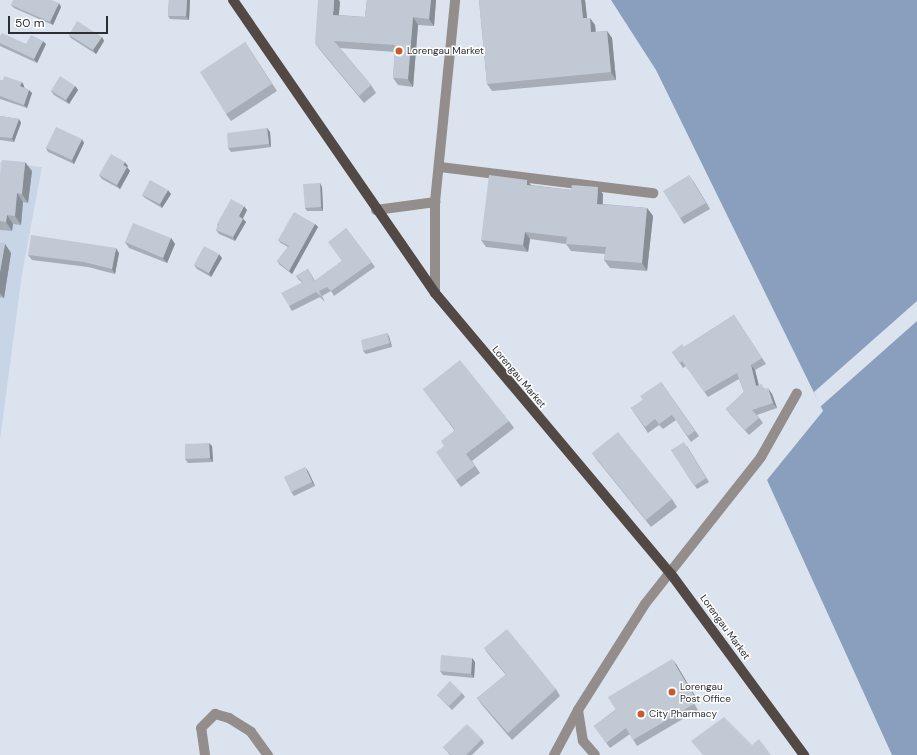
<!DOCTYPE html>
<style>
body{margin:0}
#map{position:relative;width:917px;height:755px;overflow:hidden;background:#dbe3ef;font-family:"DM Sans",sans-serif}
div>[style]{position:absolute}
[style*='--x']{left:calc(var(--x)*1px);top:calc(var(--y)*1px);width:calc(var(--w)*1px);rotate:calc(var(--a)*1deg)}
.built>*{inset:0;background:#c8d5e6}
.water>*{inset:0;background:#8a9fbd}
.pier>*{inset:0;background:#dbe3ef}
.minor>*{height:10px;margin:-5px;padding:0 5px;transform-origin:5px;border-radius:5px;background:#938d8b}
.major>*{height:10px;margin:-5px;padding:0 5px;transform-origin:5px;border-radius:5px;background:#524844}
.wall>*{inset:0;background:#a6adb7}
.shaded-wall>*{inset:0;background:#878d95}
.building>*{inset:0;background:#c1c9d5}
.dots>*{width:11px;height:11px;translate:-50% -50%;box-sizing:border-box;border:2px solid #fff;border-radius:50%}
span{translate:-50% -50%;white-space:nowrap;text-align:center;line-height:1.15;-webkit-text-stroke:3px #fff;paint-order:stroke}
.poi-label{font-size:10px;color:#2b2e32}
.left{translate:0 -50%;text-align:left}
.street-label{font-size:10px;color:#2b2e32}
.scale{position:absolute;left:8px;top:16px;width:100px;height:18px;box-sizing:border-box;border:2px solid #2b2e32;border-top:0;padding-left:5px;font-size:12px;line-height:14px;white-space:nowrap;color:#2b2e32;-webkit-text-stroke:3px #fff;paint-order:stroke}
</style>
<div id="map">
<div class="built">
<i style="clip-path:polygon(0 162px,42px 167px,22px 274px,0 440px)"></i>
</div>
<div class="water">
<i style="clip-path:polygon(611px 0,917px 0,917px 755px,892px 755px,767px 480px,823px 411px,656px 70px)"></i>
</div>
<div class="pier">
<i style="clip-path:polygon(917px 301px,917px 321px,820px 407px,814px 392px)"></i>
</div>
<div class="minor">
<i style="--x:440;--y:167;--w:215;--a:7"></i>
<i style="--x:376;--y:210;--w:60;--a:-7.7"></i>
<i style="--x:435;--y:293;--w:91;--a:-90"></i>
<i style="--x:435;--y:202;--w:203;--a:-84.3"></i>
<i style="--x:578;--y:710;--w:31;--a:81"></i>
<i style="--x:583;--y:741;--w:18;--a:49"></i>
<i style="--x:205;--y:755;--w:27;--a:-98"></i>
<i style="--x:201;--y:728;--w:20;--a:-45"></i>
<i style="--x:215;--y:714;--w:15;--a:16"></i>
<i style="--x:229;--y:718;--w:26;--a:32"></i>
<i style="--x:251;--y:732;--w:29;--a:54"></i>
<i style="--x:554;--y:755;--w:51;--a:-61.9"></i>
<i style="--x:578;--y:710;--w:125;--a:-57.7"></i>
<i style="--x:645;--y:604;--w:187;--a:-51.7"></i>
<i style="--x:761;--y:457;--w:73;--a:-60.6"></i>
</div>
<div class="major">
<i style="--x:233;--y:0;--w:356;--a:55.4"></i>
<i style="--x:435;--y:293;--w:367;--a:50"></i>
<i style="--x:671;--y:574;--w:225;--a:53.7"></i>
</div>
<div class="wall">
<i style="clip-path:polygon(169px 0,190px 0,189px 20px,170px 19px,168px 16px)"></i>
<i style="clip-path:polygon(367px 0,436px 0,434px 26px,418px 25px,413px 87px,398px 85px,393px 78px,395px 52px,340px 48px,371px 85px,376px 93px,364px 103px,320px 50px,315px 43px,340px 2px,339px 15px,365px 17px)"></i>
<i style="clip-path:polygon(479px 0,585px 0,587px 18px,595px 25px,596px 32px,607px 31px,612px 38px,616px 80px,492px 91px,487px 84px)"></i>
<i style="clip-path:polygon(11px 5px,61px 7px,53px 25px,14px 8px)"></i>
<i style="clip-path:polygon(69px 35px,102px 37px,104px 41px,96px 54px,71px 38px)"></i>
<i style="clip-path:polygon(0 36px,26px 44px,46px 44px,37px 63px,0 46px)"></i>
<i style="clip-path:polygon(245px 42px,277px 91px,231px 121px,226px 114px)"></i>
<i style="clip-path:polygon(0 80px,22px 82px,24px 86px,24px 87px,32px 93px,27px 108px,0 99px)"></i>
<i style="clip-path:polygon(75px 86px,78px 90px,69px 104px,54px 95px,51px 91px)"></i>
<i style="clip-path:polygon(0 116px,19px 119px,21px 123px,14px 142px,0 140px)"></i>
<i style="clip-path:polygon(267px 128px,270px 132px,271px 147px,231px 152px,228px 148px)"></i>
<i style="clip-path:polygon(84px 143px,74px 164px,48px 152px,46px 148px)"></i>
<i style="clip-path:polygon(128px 166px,127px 167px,130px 171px,120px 189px,102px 179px,99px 175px)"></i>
<i style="clip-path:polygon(32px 171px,28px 203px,23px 202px,21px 225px,13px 224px,12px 231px,0 230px,0 178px)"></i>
<i style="clip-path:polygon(527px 180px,531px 185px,603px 194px,603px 204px,647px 208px,653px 216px,647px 271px,610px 268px,604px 260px,605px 254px,571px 251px,566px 244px,530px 239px,528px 252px,486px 247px,481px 240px)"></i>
<i style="clip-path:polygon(693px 181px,710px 209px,684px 224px,680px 218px)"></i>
<i style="clip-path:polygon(322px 187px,323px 211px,307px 211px,305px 208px)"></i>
<i style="clip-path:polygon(171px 194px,162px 208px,145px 198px,142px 195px)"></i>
<i style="clip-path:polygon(247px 210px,243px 218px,246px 222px,235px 241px,219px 234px,216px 230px,218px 226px,217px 224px)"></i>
<i style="clip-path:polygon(315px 224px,318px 227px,292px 274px,280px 265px,277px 261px,288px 247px,281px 243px,278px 240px)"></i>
<i style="clip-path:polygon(346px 228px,375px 267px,334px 296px,331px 291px,322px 296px,325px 302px,320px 297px,292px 311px,289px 306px,302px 282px,299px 280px,296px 276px,308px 269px,315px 281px,342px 261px)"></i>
<i style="clip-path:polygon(171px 238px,175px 244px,167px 263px,129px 248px,125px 242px)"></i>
<i style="clip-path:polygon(0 243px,5px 244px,11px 253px,4px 298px,0 297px)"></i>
<i style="clip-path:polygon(119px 253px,115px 274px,88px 267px,32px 260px,28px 255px)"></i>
<i style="clip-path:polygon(222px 258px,211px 277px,197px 269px,194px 265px)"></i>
<i style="clip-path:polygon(734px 315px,766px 364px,755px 370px,759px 385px,772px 394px,777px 408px,757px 415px,763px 423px,749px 435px,730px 414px,726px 409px,744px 392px,739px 379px,708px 397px,686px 366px,683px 368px,672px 352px,684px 347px)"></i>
<i style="clip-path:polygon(387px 333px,389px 337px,392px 347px,366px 354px,363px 351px)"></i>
<i style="clip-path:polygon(661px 382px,699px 436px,691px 442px,676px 420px,663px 429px,659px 425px,648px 433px,631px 408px,643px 400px)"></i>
<i style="clip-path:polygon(423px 389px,509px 421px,514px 428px,472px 461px,480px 473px,461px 487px,441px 459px,444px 446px,455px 431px)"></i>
<i style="clip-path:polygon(212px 446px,213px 462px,188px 463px,185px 459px)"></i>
<i style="clip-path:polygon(687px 446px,709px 482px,697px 489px,671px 450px)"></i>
<i style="clip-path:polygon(592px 453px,672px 499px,677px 507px,651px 527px,597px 460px)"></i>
<i style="clip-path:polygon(308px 471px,315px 486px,294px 496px,291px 492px)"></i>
<i style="clip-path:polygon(484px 648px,556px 689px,560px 696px,512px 740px,482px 705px,477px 698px,506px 675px,489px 655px)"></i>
<i style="clip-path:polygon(475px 662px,474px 678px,443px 675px,440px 671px)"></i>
<i style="clip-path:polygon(676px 664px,698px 701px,694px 703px,698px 710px,637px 746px,630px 734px,610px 748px,594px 726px)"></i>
<i style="clip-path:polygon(462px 693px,465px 697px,452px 710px,437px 695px)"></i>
<i style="clip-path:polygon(482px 739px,484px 743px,472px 755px,450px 755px,443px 747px)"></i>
</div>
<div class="shaded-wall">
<i style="clip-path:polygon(187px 0,190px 0,189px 20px,186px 16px)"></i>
<i style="clip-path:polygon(334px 0,339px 0,340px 2px,338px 22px,333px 15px)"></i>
<i style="clip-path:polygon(431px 0,436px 0,434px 26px,429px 19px)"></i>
<i style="clip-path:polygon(581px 0,585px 0,588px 26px,583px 18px)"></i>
<i style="clip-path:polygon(59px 3px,61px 7px,53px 25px,50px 22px)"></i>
<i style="clip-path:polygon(413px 17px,418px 25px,413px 87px,408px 79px)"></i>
<i style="clip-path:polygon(590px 18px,595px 25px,596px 40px,591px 32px)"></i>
<i style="clip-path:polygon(607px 31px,612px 38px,616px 80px,611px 72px)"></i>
<i style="clip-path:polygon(102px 37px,104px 41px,96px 54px,93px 50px)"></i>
<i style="clip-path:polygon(43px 41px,46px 44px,37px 63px,34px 59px)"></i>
<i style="clip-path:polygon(22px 82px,24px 86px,23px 90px,20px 86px)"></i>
<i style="clip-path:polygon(75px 86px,78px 90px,69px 104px,66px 100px)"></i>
<i style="clip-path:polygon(29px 90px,32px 93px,27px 108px,24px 105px)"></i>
<i style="clip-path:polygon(19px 119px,21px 123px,14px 142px,12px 138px)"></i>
<i style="clip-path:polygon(267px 128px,270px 132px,271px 147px,269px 144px)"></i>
<i style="clip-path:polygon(82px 139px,84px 143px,74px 164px,72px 160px)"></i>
<i style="clip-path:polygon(25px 162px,32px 171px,28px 203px,22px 194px)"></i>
<i style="clip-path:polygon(125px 162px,128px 166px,126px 169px,123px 165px)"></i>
<i style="clip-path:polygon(127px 167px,130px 171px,120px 189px,117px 185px)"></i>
<i style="clip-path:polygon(689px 175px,693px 181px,710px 209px,706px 203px)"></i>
<i style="clip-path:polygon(527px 180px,532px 187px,527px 185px)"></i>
<i style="clip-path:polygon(320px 183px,322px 187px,323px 211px,321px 207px)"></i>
<i style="clip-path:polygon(598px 187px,603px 194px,602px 211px,597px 204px)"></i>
<i style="clip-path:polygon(168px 190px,171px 194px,162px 208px,160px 204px)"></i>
<i style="clip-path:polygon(17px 193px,23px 202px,21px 225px,15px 216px)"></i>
<i style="clip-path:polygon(244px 206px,247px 210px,242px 220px,239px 216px)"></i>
<i style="clip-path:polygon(647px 208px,653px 216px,647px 271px,642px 263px)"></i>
<i style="clip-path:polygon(7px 215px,13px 224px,12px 231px,6px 222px)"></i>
<i style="clip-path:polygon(243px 219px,246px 222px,235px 241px,233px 237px)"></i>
<i style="clip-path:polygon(315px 224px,318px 227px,292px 274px,289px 271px)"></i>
<i style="clip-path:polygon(525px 232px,530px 239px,528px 252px,523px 245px)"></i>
<i style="clip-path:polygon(171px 238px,175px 244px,167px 263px,163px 258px)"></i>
<i style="clip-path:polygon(5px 244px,11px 253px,4px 298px,0 293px,0 272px)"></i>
<i style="clip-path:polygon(116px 248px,119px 253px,115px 274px,112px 269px)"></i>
<i style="clip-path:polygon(219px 254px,222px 258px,211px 277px,209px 273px)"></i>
<i style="clip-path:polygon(387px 333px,389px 337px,392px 347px,390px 343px)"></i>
<i style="clip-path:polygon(751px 365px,755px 370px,760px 391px,756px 386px)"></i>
<i style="clip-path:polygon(768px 388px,772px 394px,777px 408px,773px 403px)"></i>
<i style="clip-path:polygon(209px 443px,212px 446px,213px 462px,210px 458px)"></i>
<i style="clip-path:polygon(305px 467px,308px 471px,315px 486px,312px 482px)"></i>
<i style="clip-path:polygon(472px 658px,475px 662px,474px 678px,471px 674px)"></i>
<i style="clip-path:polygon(672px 659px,676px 664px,698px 701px,694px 696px)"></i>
</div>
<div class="building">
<i style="clip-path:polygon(13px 0,51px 0,59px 3px,50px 22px,11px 5px)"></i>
<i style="clip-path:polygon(169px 0,187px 0,186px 16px,168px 16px)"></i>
<i style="clip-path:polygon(318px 0,334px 0,333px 15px,365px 17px,367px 0,431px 0,429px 19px,413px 17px,408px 79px,393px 78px,395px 45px,334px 41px,371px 85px,359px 96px,315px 43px)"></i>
<i style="clip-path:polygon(479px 0,581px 0,583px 18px,590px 18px,591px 32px,607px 31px,611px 72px,487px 84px)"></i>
<i style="clip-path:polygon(77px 21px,102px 37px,93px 50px,69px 35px)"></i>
<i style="clip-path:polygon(2px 33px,26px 44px,31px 35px,43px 41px,34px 59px,0 43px,0 36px)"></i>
<i style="clip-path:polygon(245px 42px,272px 84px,226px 114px,200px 72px)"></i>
<i style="clip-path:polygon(4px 76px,22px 82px,20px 86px,29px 90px,24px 105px,0 96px,0 80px,3px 80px)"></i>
<i style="clip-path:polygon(60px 76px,75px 86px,66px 100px,51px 91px)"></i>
<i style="clip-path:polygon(0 116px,19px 119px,12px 138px,0 137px)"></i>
<i style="clip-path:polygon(56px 127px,82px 139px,72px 160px,46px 148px)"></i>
<i style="clip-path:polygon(267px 128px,269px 144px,228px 148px,227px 133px)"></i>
<i style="clip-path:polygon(111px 154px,125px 162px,123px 165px,127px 167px,117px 185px,99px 175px)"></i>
<i style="clip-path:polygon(2px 160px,25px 162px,22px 194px,17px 193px,15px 216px,7px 215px,6px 222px,0 221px,0 178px)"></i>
<i style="clip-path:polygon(489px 175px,527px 180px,527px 185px,571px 190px,572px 185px,598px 187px,597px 204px,647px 208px,642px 263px,604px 260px,606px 247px,566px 244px,567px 237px,525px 232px,523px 245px,481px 240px)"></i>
<i style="clip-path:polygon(689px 175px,706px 203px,680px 218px,663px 191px)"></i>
<i style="clip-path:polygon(150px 180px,168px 190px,160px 204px,142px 195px)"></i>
<i style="clip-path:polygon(320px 183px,321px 207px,305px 208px,303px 184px)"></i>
<i style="clip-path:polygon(231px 199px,244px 206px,239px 216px,243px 219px,233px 237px,216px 230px,219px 225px,217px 224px)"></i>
<i style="clip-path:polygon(294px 212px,315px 224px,289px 271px,277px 261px,289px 246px,278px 240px)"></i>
<i style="clip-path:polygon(133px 223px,171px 238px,163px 258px,125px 242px)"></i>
<i style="clip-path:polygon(346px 228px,372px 262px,331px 291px,327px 287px,319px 291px,322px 297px,316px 292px,289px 306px,281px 293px,303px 282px,296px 276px,308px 269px,314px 281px,342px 261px,328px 242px)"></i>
<i style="clip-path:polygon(31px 235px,116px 248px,112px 269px,84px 262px,28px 255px)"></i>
<i style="clip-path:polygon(0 243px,5px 244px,0 272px)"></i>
<i style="clip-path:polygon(204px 246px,219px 254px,209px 273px,194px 265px)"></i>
<i style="clip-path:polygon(734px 315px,762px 358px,751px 365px,756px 386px,762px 384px,763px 389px,768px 388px,773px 403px,752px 410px,759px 418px,745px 430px,726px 409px,744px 392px,737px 373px,704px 392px,682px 361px,680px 363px,672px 352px,682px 344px,684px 347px)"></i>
<i style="clip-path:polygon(387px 333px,390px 343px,363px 351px,361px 340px)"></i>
<i style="clip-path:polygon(460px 360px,509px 421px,466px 454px,475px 466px,456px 480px,436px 452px,444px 446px,441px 441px,455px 430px,423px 389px)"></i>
<i style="clip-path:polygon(661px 382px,695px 431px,688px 436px,672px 415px,659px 424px,655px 419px,645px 427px,631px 408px,643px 400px,640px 396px)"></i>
<i style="clip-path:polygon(618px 432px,672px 499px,646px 520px,592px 453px)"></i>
<i style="clip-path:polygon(684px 442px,706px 478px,694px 486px,671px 450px)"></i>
<i style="clip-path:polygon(209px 443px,210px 458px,185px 459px,185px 444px)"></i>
<i style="clip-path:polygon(305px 467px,312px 482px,291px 492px,284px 477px)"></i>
<i style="clip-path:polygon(507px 629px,556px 689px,508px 733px,477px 698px,506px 674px,484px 648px)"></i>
<i style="clip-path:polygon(441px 655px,472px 658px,471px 674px,440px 671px)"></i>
<i style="clip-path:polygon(672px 659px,694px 696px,690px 698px,694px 704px,633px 740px,626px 728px,606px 743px,594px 726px,616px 710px,608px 697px)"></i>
<i style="clip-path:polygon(450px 681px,462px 693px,449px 706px,437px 695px)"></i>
<i style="clip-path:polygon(724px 717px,752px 745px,759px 739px,771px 755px,703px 755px,691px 741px)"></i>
<i style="clip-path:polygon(467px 724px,482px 739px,466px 755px,451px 755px,443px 747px)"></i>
</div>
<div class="dots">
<i style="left:399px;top:51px;background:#c35d2f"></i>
<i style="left:672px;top:692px;background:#c35d2f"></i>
<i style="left:641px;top:714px;background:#c35d2f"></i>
</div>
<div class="poi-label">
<span class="left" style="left:407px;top:51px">Lorengau Market</span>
<span class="left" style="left:680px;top:692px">Lorengau<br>Post Office</span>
<span class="left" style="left:649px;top:714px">City Pharmacy</span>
</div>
<div class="street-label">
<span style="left:519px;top:377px;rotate:50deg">Lorengau Market</span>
<span style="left:725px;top:627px;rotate:54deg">Lorengau Market</span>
</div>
<div class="scale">50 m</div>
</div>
